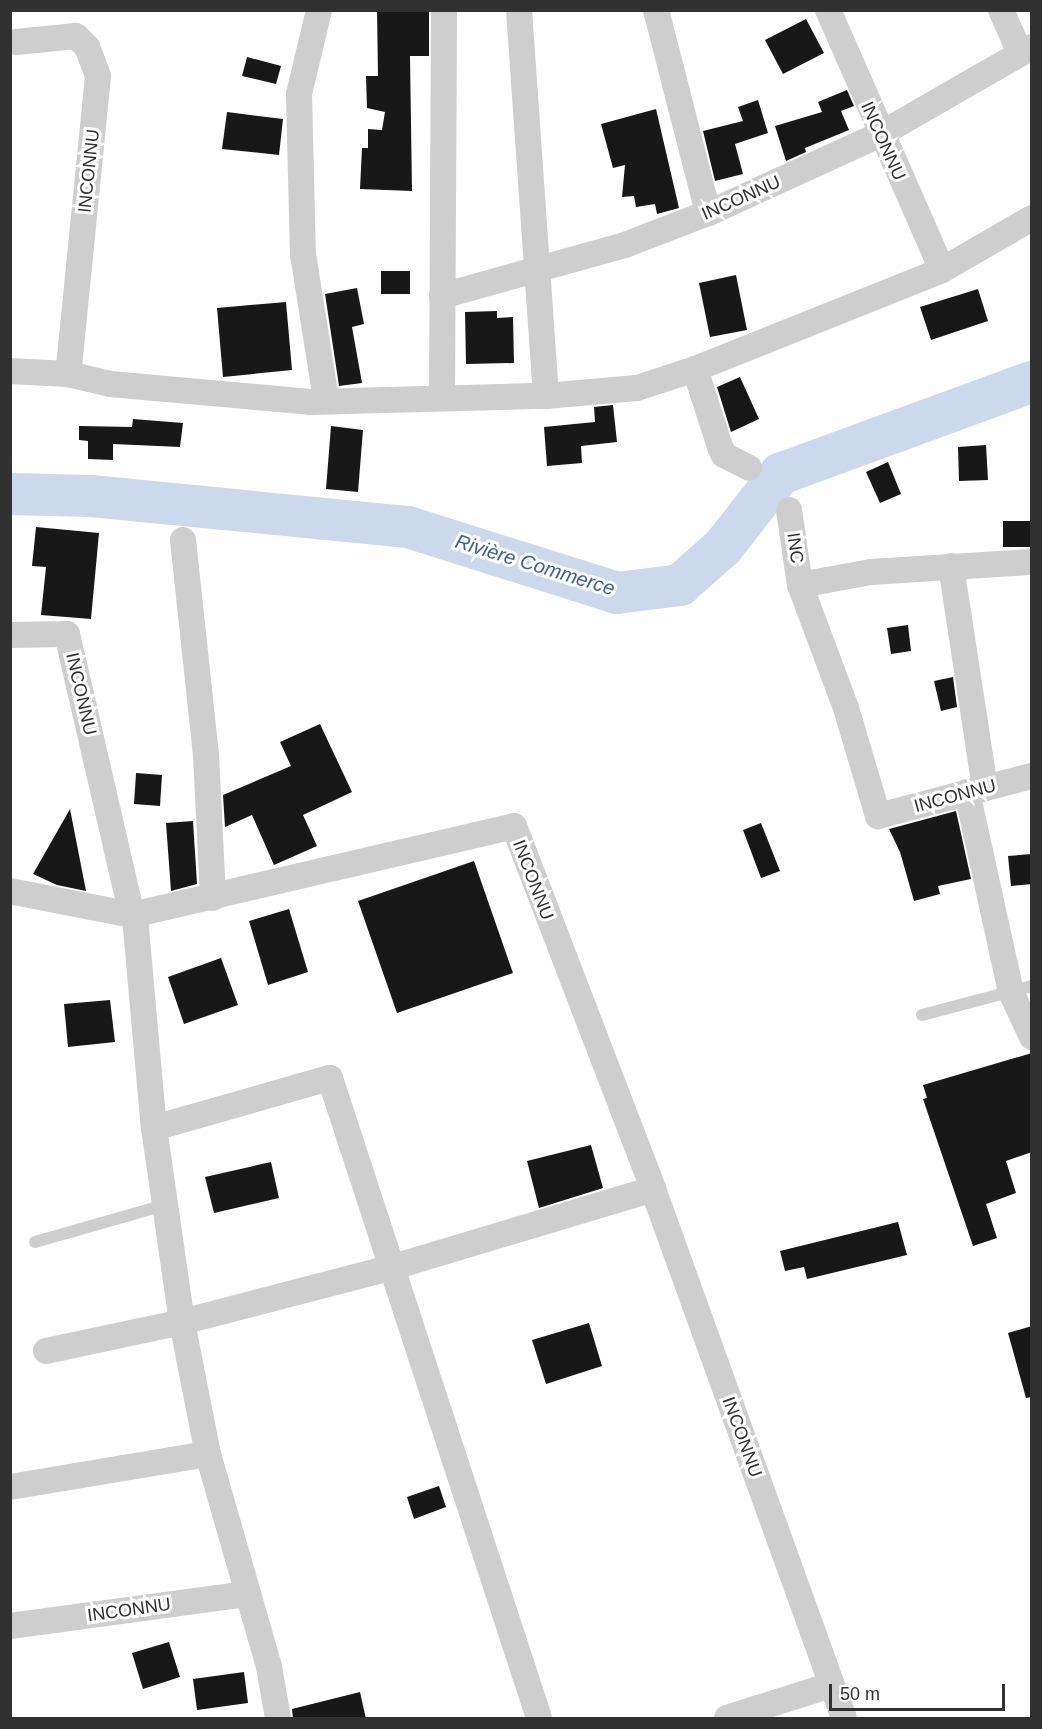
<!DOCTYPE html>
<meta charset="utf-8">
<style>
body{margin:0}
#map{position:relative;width:1042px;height:1729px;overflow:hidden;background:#fff;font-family:Helvetica,sans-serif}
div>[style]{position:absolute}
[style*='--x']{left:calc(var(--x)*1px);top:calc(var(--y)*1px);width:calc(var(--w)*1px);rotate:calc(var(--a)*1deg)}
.river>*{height:42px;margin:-21px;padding:0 21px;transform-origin:21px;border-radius:21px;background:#ccd9ed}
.building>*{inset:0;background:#181818}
.lane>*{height:12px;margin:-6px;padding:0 6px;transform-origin:6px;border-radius:6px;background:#cecece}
.street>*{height:26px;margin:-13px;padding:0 13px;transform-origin:13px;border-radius:13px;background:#cecece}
span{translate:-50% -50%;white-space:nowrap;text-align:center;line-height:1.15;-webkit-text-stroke:6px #fff;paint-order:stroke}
.street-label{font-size:18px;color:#313131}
.water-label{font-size:20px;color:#3d6095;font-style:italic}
.frame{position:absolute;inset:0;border:12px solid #313131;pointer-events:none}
.scale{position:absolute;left:829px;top:1684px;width:176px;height:27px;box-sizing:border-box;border:3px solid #313131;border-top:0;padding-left:8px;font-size:18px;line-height:21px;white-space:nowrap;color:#313131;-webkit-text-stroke:4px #fff;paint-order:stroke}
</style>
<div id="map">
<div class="river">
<i style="--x:10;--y:494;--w:81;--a:1.4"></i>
<i style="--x:91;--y:496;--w:319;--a:5.6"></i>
<i style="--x:408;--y:527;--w:219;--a:17.5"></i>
<i style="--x:617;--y:593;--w:64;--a:-7.2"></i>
<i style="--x:680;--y:585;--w:57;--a:-41.5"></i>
<i style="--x:723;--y:547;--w:93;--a:-52"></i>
<i style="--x:780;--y:474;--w:268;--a:-20.1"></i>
</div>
<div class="building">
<i style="clip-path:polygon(377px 10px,429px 10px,429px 56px,410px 56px,412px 191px,360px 189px,362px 148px,368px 148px,368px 129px,382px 130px,385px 112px,367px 108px,366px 76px,378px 76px)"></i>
<i style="clip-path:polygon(806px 19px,824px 53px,783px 74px,765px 40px)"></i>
<i style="clip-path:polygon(247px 57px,281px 66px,276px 84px,242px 76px)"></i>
<i style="clip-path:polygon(847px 90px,854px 106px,841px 111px,849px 130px,805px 148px,806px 152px,786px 161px,775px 126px,822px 112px,818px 102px)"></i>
<i style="clip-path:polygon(758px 100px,768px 133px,735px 144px,743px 174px,715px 181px,703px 131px,743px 121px,738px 107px)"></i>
<i style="clip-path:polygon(656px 109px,679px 208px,657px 214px,655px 204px,636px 207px,634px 196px,622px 197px,625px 165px,613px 168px,601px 124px)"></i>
<i style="clip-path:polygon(227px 112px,283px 119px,279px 155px,222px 149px)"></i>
<i style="clip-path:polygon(381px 271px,410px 271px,410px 294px,381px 294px)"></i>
<i style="clip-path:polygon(736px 275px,747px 330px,710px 337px,699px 283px)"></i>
<i style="clip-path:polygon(357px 288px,364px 324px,352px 327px,362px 383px,339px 386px,325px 294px)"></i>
<i style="clip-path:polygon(978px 289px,988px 321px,931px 340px,920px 307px)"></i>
<i style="clip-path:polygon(286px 302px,292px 370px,223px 377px,217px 308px)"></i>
<i style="clip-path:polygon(497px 311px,497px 318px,513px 317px,514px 363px,466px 364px,465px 312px)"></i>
<i style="clip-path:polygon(740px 377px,759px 419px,731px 432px,717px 387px)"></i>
<i style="clip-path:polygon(613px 405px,617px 442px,581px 446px,582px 463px,547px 466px,544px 427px,595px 422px,594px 407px)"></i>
<i style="clip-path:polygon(133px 419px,183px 423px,180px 447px,113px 444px,113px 460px,88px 459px,88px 441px,79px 440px,79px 426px,132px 427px)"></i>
<i style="clip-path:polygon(331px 426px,363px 430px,358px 492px,326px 489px)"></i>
<i style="clip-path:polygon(986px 445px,988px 480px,959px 481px,958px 447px)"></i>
<i style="clip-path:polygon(888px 462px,901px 494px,880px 503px,866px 472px)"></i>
<i style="clip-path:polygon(1003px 521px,1032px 521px,1032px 547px,1003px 547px)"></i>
<i style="clip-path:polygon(36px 527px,99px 533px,91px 619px,41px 615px,46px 567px,32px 566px)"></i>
<i style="clip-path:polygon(908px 625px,911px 651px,891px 654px,887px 628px)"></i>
<i style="clip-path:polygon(953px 677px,957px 707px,941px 711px,934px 681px)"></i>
<i style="clip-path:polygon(320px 724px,352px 792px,303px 815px,317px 846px,274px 865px,252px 815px,225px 827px,223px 795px,291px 766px,280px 742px)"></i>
<i style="clip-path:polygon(136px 773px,162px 775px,160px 806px,134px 804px)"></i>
<i style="clip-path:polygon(70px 809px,86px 891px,57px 885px,33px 874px)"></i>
<i style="clip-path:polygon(956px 811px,971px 879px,938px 886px,940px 894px,914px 901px,900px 852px,889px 829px)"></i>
<i style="clip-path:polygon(193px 821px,197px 884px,171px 891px,166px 823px)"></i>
<i style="clip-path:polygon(761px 823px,780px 871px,761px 878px,743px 830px)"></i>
<i style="clip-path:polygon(1032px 854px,1032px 884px,1011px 886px,1008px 856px)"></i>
<i style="clip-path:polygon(474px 861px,513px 973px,397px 1013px,358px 901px)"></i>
<i style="clip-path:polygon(289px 909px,308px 972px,268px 985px,249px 921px)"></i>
<i style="clip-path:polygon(221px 958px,238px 1005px,184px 1024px,168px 977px)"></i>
<i style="clip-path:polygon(110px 1000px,115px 1042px,68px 1047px,64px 1004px)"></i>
<i style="clip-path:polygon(1032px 1053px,1032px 1152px,1006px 1161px,1016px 1193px,986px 1204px,997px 1238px,973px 1246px,923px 1099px,927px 1098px,923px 1085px)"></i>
<i style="clip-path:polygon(591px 1145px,603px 1188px,539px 1208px,527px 1161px)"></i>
<i style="clip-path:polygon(271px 1162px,279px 1198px,214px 1213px,205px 1177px)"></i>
<i style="clip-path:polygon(898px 1222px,907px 1255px,807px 1279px,804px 1267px,785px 1271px,780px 1251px)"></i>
<i style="clip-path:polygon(589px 1323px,602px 1366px,546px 1384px,532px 1340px)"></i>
<i style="clip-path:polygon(1032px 1326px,1032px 1397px,1026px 1398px,1008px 1333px)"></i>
<i style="clip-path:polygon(439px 1486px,446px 1507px,414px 1519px,407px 1497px)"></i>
<i style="clip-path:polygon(169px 1642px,180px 1677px,143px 1689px,132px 1653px)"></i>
<i style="clip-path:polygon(244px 1672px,248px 1703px,197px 1710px,193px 1679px)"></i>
<i style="clip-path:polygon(360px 1692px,366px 1719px,293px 1719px,292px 1709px)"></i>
</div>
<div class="lane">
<i style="--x:922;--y:1015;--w:114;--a:-14.8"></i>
<i style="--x:35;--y:1242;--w:135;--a:-15.9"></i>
</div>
<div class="street">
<i style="--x:319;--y:10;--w:86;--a:103.4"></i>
<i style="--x:299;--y:94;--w:160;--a:88.6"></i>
<i style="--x:303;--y:254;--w:148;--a:81"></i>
<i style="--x:519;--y:10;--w:387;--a:86"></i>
<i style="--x:656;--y:10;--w:210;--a:75.6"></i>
<i style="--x:828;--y:10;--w:284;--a:66.3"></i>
<i style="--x:1001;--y:10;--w:47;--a:66.2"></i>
<i style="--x:16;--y:42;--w:60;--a:-5.7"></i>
<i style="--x:76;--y:36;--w:16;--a:45"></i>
<i style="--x:87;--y:47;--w:31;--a:69"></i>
<i style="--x:98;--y:76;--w:300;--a:95.7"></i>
<i style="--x:442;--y:296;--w:190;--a:-15.6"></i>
<i style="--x:625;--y:245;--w:94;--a:-21.1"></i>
<i style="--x:713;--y:211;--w:183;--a:-24.6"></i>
<i style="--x:879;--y:135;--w:177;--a:-29.9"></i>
<i style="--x:695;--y:369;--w:82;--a:72.2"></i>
<i style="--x:720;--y:447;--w:9;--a:63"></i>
<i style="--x:724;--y:455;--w:28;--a:27"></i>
<i style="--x:10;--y:371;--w:58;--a:3"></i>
<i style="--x:68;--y:374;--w:43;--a:13.4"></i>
<i style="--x:110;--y:384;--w:201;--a:5.1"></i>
<i style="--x:310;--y:402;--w:236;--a:-1.5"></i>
<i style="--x:546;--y:396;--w:91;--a:-5"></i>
<i style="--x:637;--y:388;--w:61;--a:-18.1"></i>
<i style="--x:695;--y:369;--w:266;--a:-21.8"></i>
<i style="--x:942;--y:270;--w:104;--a:-30"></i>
<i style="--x:442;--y:398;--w:388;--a:-89.7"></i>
<i style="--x:789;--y:510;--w:76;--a:81.7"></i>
<i style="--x:800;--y:585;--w:131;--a:69.5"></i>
<i style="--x:846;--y:708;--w:113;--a:73.5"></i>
<i style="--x:878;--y:816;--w:159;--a:-14.6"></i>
<i style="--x:183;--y:540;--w:216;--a:83.9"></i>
<i style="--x:206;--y:755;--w:143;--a:87.2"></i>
<i style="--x:951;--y:566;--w:225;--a:81.3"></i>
<i style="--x:800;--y:585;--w:72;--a:-10.4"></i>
<i style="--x:871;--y:572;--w:161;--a:-3.6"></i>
<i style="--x:10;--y:635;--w:57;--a:-1"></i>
<i style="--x:67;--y:634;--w:288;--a:77"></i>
<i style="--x:132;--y:915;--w:124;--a:-168.9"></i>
<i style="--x:967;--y:792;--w:205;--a:77.6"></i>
<i style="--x:1011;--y:992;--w:50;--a:65"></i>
<i style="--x:132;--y:915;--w:392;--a:-13.1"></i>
<i style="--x:514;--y:826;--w:389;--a:69"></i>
<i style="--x:653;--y:1189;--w:562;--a:70.15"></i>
<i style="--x:135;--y:917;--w:212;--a:84.9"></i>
<i style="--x:154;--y:1128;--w:196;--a:81.8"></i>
<i style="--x:182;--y:1322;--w:135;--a:78.9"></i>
<i style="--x:208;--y:1454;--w:222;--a:74"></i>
<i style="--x:269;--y:1667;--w:52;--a:80"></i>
<i style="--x:154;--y:1128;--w:183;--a:-15.9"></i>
<i style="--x:330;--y:1078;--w:673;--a:71.91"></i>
<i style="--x:46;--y:1351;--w:139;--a:-12"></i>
<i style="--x:182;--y:1322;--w:215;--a:-14.6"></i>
<i style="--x:390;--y:1268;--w:275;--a:-16.7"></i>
<i style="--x:10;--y:1487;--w:201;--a:-9.5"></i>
<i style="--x:10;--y:1626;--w:240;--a:-7.7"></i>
<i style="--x:727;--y:1718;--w:109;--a:-17.6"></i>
</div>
<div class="street-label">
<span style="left:883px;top:141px;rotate:66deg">INCONNU</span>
<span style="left:89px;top:171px;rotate:-84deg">INCONNU</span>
<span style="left:741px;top:198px;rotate:-24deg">INCONNU</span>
<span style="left:795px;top:548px;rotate:82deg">INC</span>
<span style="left:81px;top:694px;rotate:77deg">INCONNU</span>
<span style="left:955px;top:796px;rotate:-15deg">INCONNU</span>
<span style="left:533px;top:880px;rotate:69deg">INCONNU</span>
<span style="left:742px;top:1437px;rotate:70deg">INCONNU</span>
<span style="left:129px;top:1610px;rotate:-8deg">INCONNU</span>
</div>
<div class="water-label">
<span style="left:535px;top:565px;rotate:17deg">Rivière Commerce</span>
</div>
<div class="frame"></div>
<div class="scale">50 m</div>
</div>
